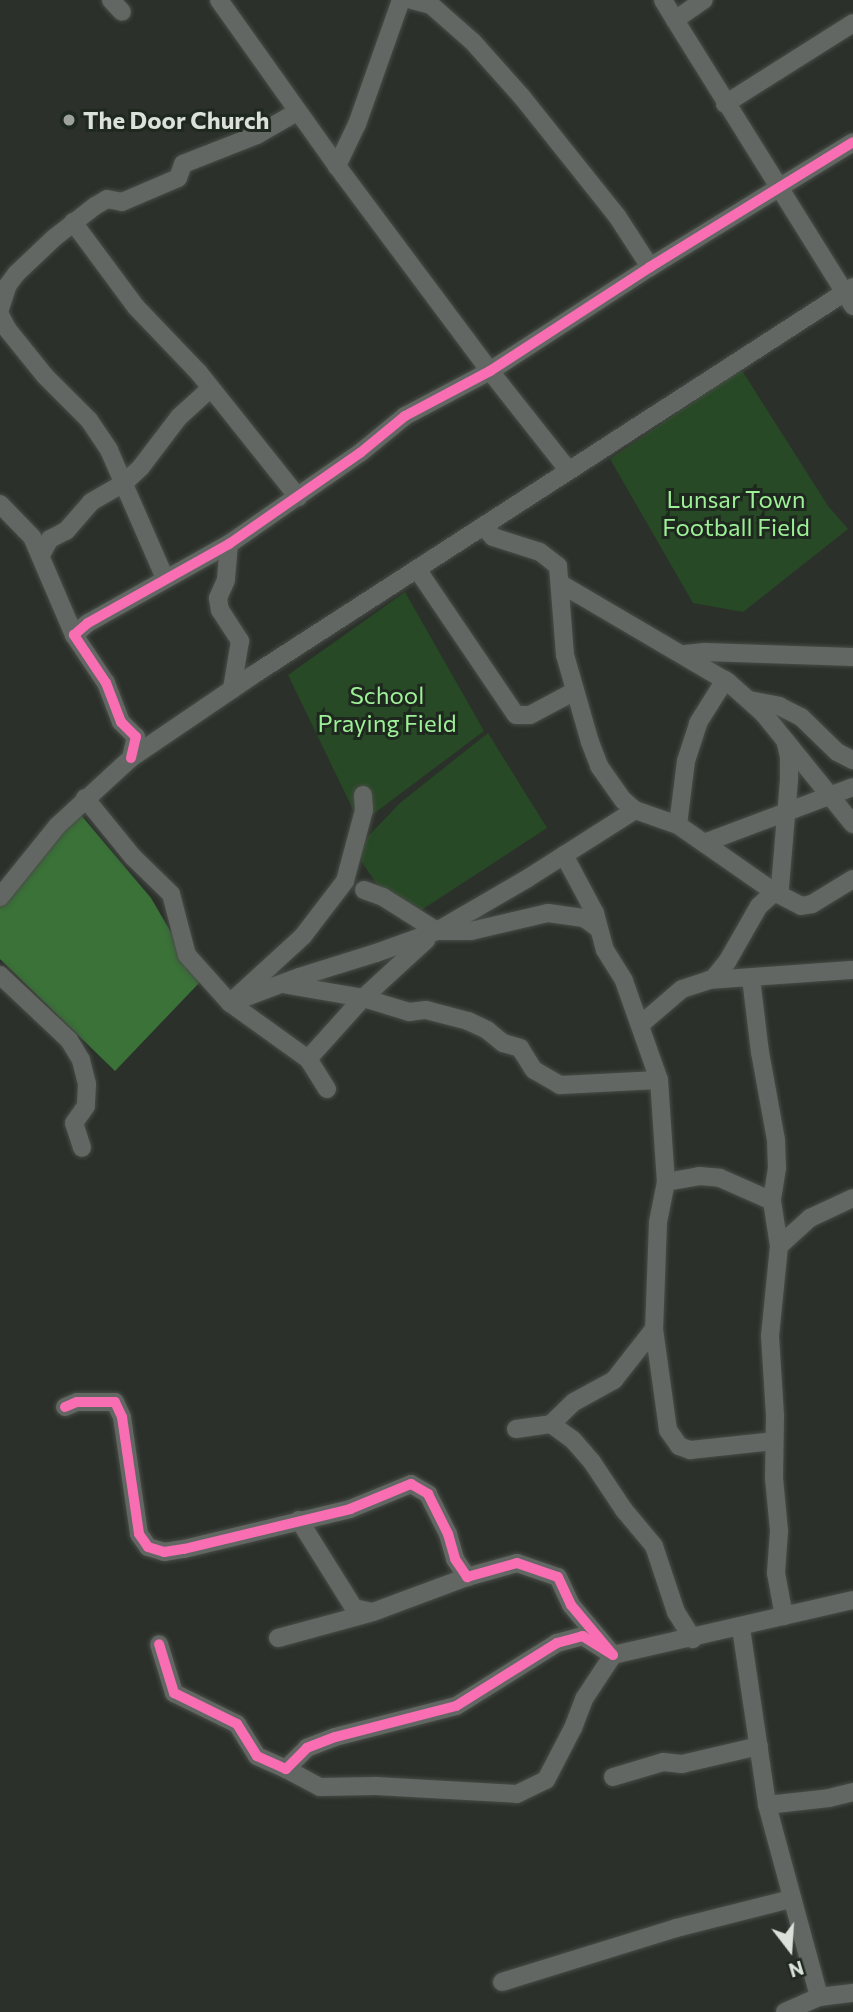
<!DOCTYPE html>
<style>
body{margin:0}
#map{position:relative;width:853px;height:2012px;overflow:hidden;background:#2b302a;font-family:Commissioner,sans-serif}
div>[style]{position:absolute}
[style*='--x']{left:calc(var(--x)*1px);top:calc(var(--y)*1px);width:calc(var(--w)*1px);rotate:calc(var(--a)*1deg)}
.green>*{inset:0;background:#274925}
.water>*{inset:0;background:#3a7238}
.roads{filter:drop-shadow(0 0 2px #484c47) drop-shadow(0 0 2px #484c47)}
.minor>*{height:18px;margin:-9px;padding:0 9px;transform-origin:9px;border-radius:9px;background:#636763}
.cycleway>*{height:10px;margin:-5px;padding:0 5px;transform-origin:5px;border-radius:5px;background:#f96db3}
.dots>*{width:19px;height:19px;translate:-50% -50%;box-sizing:border-box;border:4px solid #1f281e;border-radius:50%}
span{translate:-50% -50%;white-space:nowrap;text-align:center;line-height:1.15;-webkit-text-stroke:6px #1f281e;paint-order:stroke}
.poi-label{font-size:24px;color:#dbe1da;font-weight:700}
.left{translate:0 -50%;text-align:left}
.park-label{font-size:24px;color:#9ef098}
.north{position:absolute;left:755px;top:1914px;width:70px;height:70px;-webkit-text-stroke:5px #1f281e;paint-order:stroke;rotate:163deg;font-size:19px;font-weight:700;line-height:28px;text-align:center;color:#dbe1da}
.north::after{content:'';display:block;margin:auto;width:24px;height:32px;background:#dbe1da;clip-path:polygon(50% 0,100% 100%,50% 72%,0 100%)}
</style>
<div id="map">
<div class="green">
<i style="clip-path:polygon(741px 369px,828px 506px,848px 529px,743px 612px,693px 603px,610px 459px)"></i>
<i style="clip-path:polygon(405px 592px,484px 731px,360px 824px,288px 675px)"></i>
<i style="clip-path:polygon(488px 733px,547px 828px,403px 922px,354px 851px,400px 803px)"></i>
</div>
<div class="water">
<i style="clip-path:polygon(75px 808px,151px 898px,200px 982px,115px 1071px,0 959px,0 897px)"></i>
</div>
<div class="roads">
<div class="minor">
<i style="--x:111;--y:0;--w:16;--a:47"></i>
<i style="--x:219;--y:0;--w:204;--a:54.6"></i>
<i style="--x:401;--y:0;--w:132;--a:109.5"></i>
<i style="--x:357;--y:124;--w:47;--a:115.5"></i>
<i style="--x:337;--y:166;--w:256;--a:53.3"></i>
<i style="--x:490;--y:371;--w:127;--a:51.7"></i>
<i style="--x:412;--y:0;--w:20;--a:15"></i>
<i style="--x:431;--y:5;--w:56;--a:41.4"></i>
<i style="--x:473;--y:42;--w:74;--a:48.3"></i>
<i style="--x:522;--y:97;--w:152;--a:51.4"></i>
<i style="--x:617;--y:216;--w:61;--a:57.1"></i>
<i style="--x:663;--y:0;--w:23;--a:59"></i>
<i style="--x:675;--y:20;--w:35;--a:-35"></i>
<i style="--x:675;--y:20;--w:337;--a:58.1"></i>
<i style="--x:725;--y:104;--w:151;--a:-32.3"></i>
<i style="--x:73;--y:222;--w:106;--a:53.5"></i>
<i style="--x:136;--y:307;--w:91;--a:46.3"></i>
<i style="--x:199;--y:373;--w:159;--a:51.4"></i>
<i style="--x:0;--y:309;--w:25;--a:-72"></i>
<i style="--x:8;--y:285;--w:14;--a:-54"></i>
<i style="--x:16;--y:274;--w:52;--a:-43.5"></i>
<i style="--x:54;--y:238;--w:52;--a:-38"></i>
<i style="--x:95;--y:206;--w:14;--a:-30"></i>
<i style="--x:107;--y:199;--w:15;--a:11"></i>
<i style="--x:122;--y:202;--w:61;--a:-23.2"></i>
<i style="--x:178;--y:178;--w:15;--a:-70"></i>
<i style="--x:183;--y:164;--w:79;--a:-21.4"></i>
<i style="--x:257;--y:135;--w:46;--a:-29.9"></i>
<i style="--x:0;--y:315;--w:17;--a:62"></i>
<i style="--x:8;--y:330;--w:59;--a:51.2"></i>
<i style="--x:45;--y:376;--w:62;--a:45"></i>
<i style="--x:89;--y:420;--w:36;--a:56"></i>
<i style="--x:109;--y:450;--w:140;--a:66.4"></i>
<i style="--x:0;--y:504;--w:46;--a:45.9"></i>
<i style="--x:32;--y:537;--w:107;--a:66.8"></i>
<i style="--x:484;--y:526;--w:14;--a:51"></i>
<i style="--x:493;--y:537;--w:49;--a:17.7"></i>
<i style="--x:540;--y:552;--w:23;--a:38"></i>
<i style="--x:558;--y:566;--w:89;--a:85.5"></i>
<i style="--x:565;--y:655;--w:91;--a:74"></i>
<i style="--x:590;--y:742;--w:26;--a:69"></i>
<i style="--x:599;--y:766;--w:42;--a:54.8"></i>
<i style="--x:623;--y:800;--w:16;--a:40"></i>
<i style="--x:635;--y:810;--w:46;--a:19.2"></i>
<i style="--x:678;--y:825;--w:117;--a:34.9"></i>
<i style="--x:774;--y:892;--w:30;--a:27"></i>
<i style="--x:801;--y:906;--w:11;--a:-10"></i>
<i style="--x:812;--y:904;--w:48;--a:-31.4"></i>
<i style="--x:229;--y:544;--w:36;--a:95"></i>
<i style="--x:226;--y:580;--w:20;--a:114"></i>
<i style="--x:218;--y:598;--w:12;--a:81"></i>
<i style="--x:220;--y:610;--w:37;--a:57"></i>
<i style="--x:240;--y:641;--w:49;--a:99.5"></i>
<i style="--x:41;--y:555;--w:18;--a:-61"></i>
<i style="--x:50;--y:539;--w:18;--a:-27"></i>
<i style="--x:66;--y:531;--w:38;--a:-49"></i>
<i style="--x:91;--y:502;--w:38;--a:-30"></i>
<i style="--x:124;--y:483;--w:23;--a:-43"></i>
<i style="--x:141;--y:467;--w:63;--a:-52.8"></i>
<i style="--x:179;--y:417;--w:43;--a:-42.2"></i>
<i style="--x:417;--y:569;--w:176;--a:55.9"></i>
<i style="--x:516;--y:715;--w:14;--a:0"></i>
<i style="--x:530;--y:715;--w:51;--a:-28.1"></i>
<i style="--x:561;--y:584;--w:194;--a:30.4"></i>
<i style="--x:728;--y:682;--w:47;--a:41.5"></i>
<i style="--x:763;--y:713;--w:143;--a:51"></i>
<i style="--x:685;--y:654;--w:20;--a:-6"></i>
<i style="--x:705;--y:652;--w:148;--a:1.9"></i>
<i style="--x:749;--y:700;--w:31;--a:11"></i>
<i style="--x:779;--y:706;--w:25;--a:27"></i>
<i style="--x:801;--y:717;--w:50;--a:44.2"></i>
<i style="--x:837;--y:752;--w:18;--a:27"></i>
<i style="--x:131;--y:758;--w:22;--a:-77"></i>
<i style="--x:136;--y:737;--w:21;--a:-135"></i>
<i style="--x:121;--y:722;--w:42;--a:-111"></i>
<i style="--x:106;--y:683;--w:58;--a:-123.7"></i>
<i style="--x:74;--y:635;--w:18;--a:-41"></i>
<i style="--x:88;--y:623;--w:162;--a:-29.3"></i>
<i style="--x:229;--y:544;--w:160;--a:-34.8"></i>
<i style="--x:360;--y:453;--w:58;--a:-39.4"></i>
<i style="--x:405;--y:416;--w:96;--a:-27.9"></i>
<i style="--x:490;--y:371;--w:191;--a:-33"></i>
<i style="--x:650;--y:267;--w:238;--a:-31.6"></i>
<i style="--x:85;--y:798;--w:76;--a:50.9"></i>
<i style="--x:133;--y:857;--w:53;--a:44.2"></i>
<i style="--x:171;--y:894;--w:63;--a:75.3"></i>
<i style="--x:187;--y:955;--w:64;--a:48.1"></i>
<i style="--x:230;--y:1003;--w:74;--a:-20.6"></i>
<i style="--x:299;--y:977;--w:81;--a:-17.3"></i>
<i style="--x:376;--y:953;--w:65;--a:-19.8"></i>
<i style="--x:437;--y:931;--w:105;--a:-30.2"></i>
<i style="--x:528;--y:878;--w:127;--a:-32.4"></i>
<i style="--x:678;--y:825;--w:64;--a:-82.9"></i>
<i style="--x:686;--y:761;--w:40;--a:-72"></i>
<i style="--x:698;--y:723;--w:51;--a:-57.9"></i>
<i style="--x:704;--y:843;--w:159;--a:-20.6"></i>
<i style="--x:564;--y:855;--w:66;--a:61.9"></i>
<i style="--x:595;--y:913;--w:38;--a:75"></i>
<i style="--x:605;--y:950;--w:36;--a:58"></i>
<i style="--x:624;--y:981;--w:105;--a:70.5"></i>
<i style="--x:659;--y:1080;--w:102;--a:86.1"></i>
<i style="--x:666;--y:1182;--w:41;--a:101.3"></i>
<i style="--x:658;--y:1222;--w:107;--a:92.1"></i>
<i style="--x:654;--y:1329;--w:102;--a:82.1"></i>
<i style="--x:668;--y:1430;--w:19;--a:55"></i>
<i style="--x:679;--y:1446;--w:12;--a:20"></i>
<i style="--x:690;--y:1450;--w:84;--a:-6.1"></i>
<i style="--x:364;--y:890;--w:20;--a:20"></i>
<i style="--x:383;--y:897;--w:64;--a:32.2"></i>
<i style="--x:437;--y:931;--w:34;--a:0"></i>
<i style="--x:471;--y:931;--w:79;--a:-13.2"></i>
<i style="--x:548;--y:913;--w:36;--a:8"></i>
<i style="--x:584;--y:918;--w:17;--a:36"></i>
<i style="--x:0;--y:897;--w:91;--a:-51.2"></i>
<i style="--x:57;--y:826;--w:100;--a:-42.6"></i>
<i style="--x:131;--y:758;--w:148;--a:-34.2"></i>
<i style="--x:253;--y:675;--w:715;--a:-32.89"></i>
<i style="--x:0;--y:975;--w:95;--a:43.3"></i>
<i style="--x:69;--y:1040;--w:23;--a:59"></i>
<i style="--x:81;--y:1060;--w:25;--a:76"></i>
<i style="--x:87;--y:1084;--w:22;--a:93"></i>
<i style="--x:86;--y:1106;--w:21;--a:125"></i>
<i style="--x:74;--y:1123;--w:26;--a:72"></i>
<i style="--x:751;--y:978;--w:75;--a:83.1"></i>
<i style="--x:760;--y:1052;--w:89;--a:79.7"></i>
<i style="--x:776;--y:1140;--w:28;--a:88"></i>
<i style="--x:777;--y:1168;--w:33;--a:99"></i>
<i style="--x:772;--y:1201;--w:46;--a:81.2"></i>
<i style="--x:779;--y:1246;--w:90;--a:95.7"></i>
<i style="--x:770;--y:1336;--w:80;--a:86.4"></i>
<i style="--x:775;--y:1416;--w:62;--a:90.9"></i>
<i style="--x:774;--y:1478;--w:53;--a:84.6"></i>
<i style="--x:779;--y:1531;--w:42;--a:94.1"></i>
<i style="--x:776;--y:1573;--w:44;--a:79.5"></i>
<i style="--x:713;--y:979;--w:22;--a:-51"></i>
<i style="--x:727;--y:962;--w:64;--a:-60.3"></i>
<i style="--x:759;--y:906;--w:28;--a:-42"></i>
<i style="--x:780;--y:887;--w:107;--a:-85.2"></i>
<i style="--x:789;--y:780;--w:23;--a:-90"></i>
<i style="--x:789;--y:757;--w:17;--a:-103"></i>
<i style="--x:282;--y:984;--w:82;--a:9.8"></i>
<i style="--x:363;--y:998;--w:48;--a:16.9"></i>
<i style="--x:409;--y:1012;--w:17;--a:-7"></i>
<i style="--x:426;--y:1010;--w:43;--a:14.7"></i>
<i style="--x:468;--y:1021;--w:21;--a:25"></i>
<i style="--x:487;--y:1030;--w:21;--a:39"></i>
<i style="--x:503;--y:1043;--w:18;--a:16"></i>
<i style="--x:520;--y:1048;--w:26;--a:58"></i>
<i style="--x:534;--y:1070;--w:30;--a:30"></i>
<i style="--x:560;--y:1085;--w:99;--a:-2.9"></i>
<i style="--x:640;--y:1025;--w:55;--a:-40.6"></i>
<i style="--x:682;--y:989;--w:28;--a:-18"></i>
<i style="--x:709;--y:980;--w:144;--a:-4"></i>
<i style="--x:308;--y:1059;--w:82;--a:-48"></i>
<i style="--x:363;--y:998;--w:86;--a:-42.6"></i>
<i style="--x:327;--y:1089;--w:36;--a:-122"></i>
<i style="--x:308;--y:1059;--w:96;--a:-144.3"></i>
<i style="--x:230;--y:1003;--w:99;--a:-42.5"></i>
<i style="--x:303;--y:936;--w:69;--a:-52.6"></i>
<i style="--x:345;--y:881;--w:73;--a:-75"></i>
<i style="--x:364;--y:810;--w:15;--a:-94"></i>
<i style="--x:666;--y:1182;--w:34;--a:-10"></i>
<i style="--x:699;--y:1176;--w:21;--a:5"></i>
<i style="--x:720;--y:1178;--w:57;--a:23.9"></i>
<i style="--x:779;--y:1246;--w:42;--a:-42.1"></i>
<i style="--x:810;--y:1218;--w:47;--a:-24.9"></i>
<i style="--x:65;--y:1407;--w:13;--a:-23"></i>
<i style="--x:77;--y:1402;--w:38;--a:0"></i>
<i style="--x:115;--y:1402;--w:17;--a:65"></i>
<i style="--x:122;--y:1417;--w:118;--a:81.7"></i>
<i style="--x:139;--y:1534;--w:16;--a:55"></i>
<i style="--x:148;--y:1547;--w:17;--a:17"></i>
<i style="--x:164;--y:1552;--w:20;--a:-9"></i>
<i style="--x:184;--y:1549;--w:171;--a:-13.5"></i>
<i style="--x:350;--y:1509;--w:66;--a:-22.3"></i>
<i style="--x:411;--y:1484;--w:20;--a:30"></i>
<i style="--x:428;--y:1494;--w:45;--a:63.4"></i>
<i style="--x:448;--y:1534;--w:26;--a:74"></i>
<i style="--x:455;--y:1559;--w:22;--a:56"></i>
<i style="--x:467;--y:1577;--w:52;--a:-15.6"></i>
<i style="--x:517;--y:1563;--w:43;--a:18.9"></i>
<i style="--x:558;--y:1577;--w:31;--a:65"></i>
<i style="--x:571;--y:1605;--w:65;--a:50"></i>
<i style="--x:613;--y:1655;--w:36;--a:-148"></i>
<i style="--x:583;--y:1636;--w:27;--a:165"></i>
<i style="--x:557;--y:1643;--w:119;--a:148"></i>
<i style="--x:456;--y:1706;--w:125;--a:165.6"></i>
<i style="--x:335;--y:1737;--w:30;--a:159"></i>
<i style="--x:307;--y:1748;--w:30;--a:135"></i>
<i style="--x:286;--y:1769;--w:32;--a:-156"></i>
<i style="--x:257;--y:1756;--w:38;--a:-122"></i>
<i style="--x:237;--y:1724;--w:70;--a:-153.8"></i>
<i style="--x:174;--y:1693;--w:51;--a:-107"></i>
<i style="--x:551;--y:1424;--w:32;--a:-44"></i>
<i style="--x:574;--y:1402;--w:46;--a:-28.8"></i>
<i style="--x:614;--y:1380;--w:65;--a:-51.9"></i>
<i style="--x:516;--y:1429;--w:35;--a:-8"></i>
<i style="--x:551;--y:1424;--w:27;--a:36"></i>
<i style="--x:573;--y:1440;--w:29;--a:49"></i>
<i style="--x:592;--y:1462;--w:58;--a:56.3"></i>
<i style="--x:624;--y:1510;--w:47;--a:50.2"></i>
<i style="--x:654;--y:1546;--w:70;--a:71.6"></i>
<i style="--x:676;--y:1612;--w:32;--a:58"></i>
<i style="--x:299;--y:1520;--w:104;--a:58"></i>
<i style="--x:354;--y:1608;--w:19;--a:12"></i>
<i style="--x:373;--y:1612;--w:100;--a:-20.4"></i>
<i style="--x:741;--y:1628;--w:179;--a:81.6"></i>
<i style="--x:767;--y:1805;--w:199;--a:74.8"></i>
<i style="--x:278;--y:1638;--w:95;--a:-15.2"></i>
<i style="--x:286;--y:1769;--w:38;--a:28"></i>
<i style="--x:320;--y:1787;--w:56;--a:-1"></i>
<i style="--x:376;--y:1786;--w:141;--a:3.2"></i>
<i style="--x:517;--y:1794;--w:32;--a:-26"></i>
<i style="--x:546;--y:1780;--w:59;--a:-62.6"></i>
<i style="--x:573;--y:1728;--w:31;--a:-69"></i>
<i style="--x:584;--y:1699;--w:53;--a:-56.6"></i>
<i style="--x:613;--y:1655;--w:246;--a:-12.9"></i>
<i style="--x:613;--y:1777;--w:52;--a:-16.7"></i>
<i style="--x:663;--y:1762;--w:19;--a:6"></i>
<i style="--x:682;--y:1764;--w:79;--a:-13.2"></i>
<i style="--x:767;--y:1805;--w:62;--a:-6.4"></i>
<i style="--x:829;--y:1798;--w:25;--a:-14"></i>
<i style="--x:502;--y:1982;--w:182;--a:-17.2"></i>
<i style="--x:676;--y:1928;--w:119;--a:-14.2"></i>
<i style="--x:785;--y:2012;--w:37;--a:-24"></i>
<i style="--x:819;--y:1997;--w:34;--a:-7"></i>
</div>
</div>
<div class="cycleway">
<i style="--x:131;--y:758;--w:22;--a:-77"></i>
<i style="--x:136;--y:737;--w:21;--a:-135"></i>
<i style="--x:121;--y:722;--w:42;--a:-111"></i>
<i style="--x:106;--y:683;--w:58;--a:-123.7"></i>
<i style="--x:74;--y:635;--w:18;--a:-41"></i>
<i style="--x:88;--y:623;--w:162;--a:-29.3"></i>
<i style="--x:229;--y:544;--w:160;--a:-34.8"></i>
<i style="--x:360;--y:453;--w:58;--a:-39.4"></i>
<i style="--x:405;--y:416;--w:96;--a:-27.9"></i>
<i style="--x:490;--y:371;--w:191;--a:-33"></i>
<i style="--x:650;--y:267;--w:238;--a:-31.6"></i>
<i style="--x:65;--y:1407;--w:13;--a:-23"></i>
<i style="--x:77;--y:1402;--w:38;--a:0"></i>
<i style="--x:115;--y:1402;--w:17;--a:65"></i>
<i style="--x:122;--y:1417;--w:118;--a:81.7"></i>
<i style="--x:139;--y:1534;--w:16;--a:55"></i>
<i style="--x:148;--y:1547;--w:17;--a:17"></i>
<i style="--x:164;--y:1552;--w:20;--a:-9"></i>
<i style="--x:184;--y:1549;--w:171;--a:-13.5"></i>
<i style="--x:350;--y:1509;--w:66;--a:-22.3"></i>
<i style="--x:411;--y:1484;--w:20;--a:30"></i>
<i style="--x:428;--y:1494;--w:45;--a:63.4"></i>
<i style="--x:448;--y:1534;--w:26;--a:74"></i>
<i style="--x:455;--y:1559;--w:22;--a:56"></i>
<i style="--x:467;--y:1577;--w:52;--a:-15.6"></i>
<i style="--x:517;--y:1563;--w:43;--a:18.9"></i>
<i style="--x:558;--y:1577;--w:31;--a:65"></i>
<i style="--x:571;--y:1605;--w:65;--a:50"></i>
<i style="--x:613;--y:1655;--w:36;--a:-148"></i>
<i style="--x:583;--y:1636;--w:27;--a:165"></i>
<i style="--x:557;--y:1643;--w:119;--a:148"></i>
<i style="--x:456;--y:1706;--w:125;--a:165.6"></i>
<i style="--x:335;--y:1737;--w:30;--a:159"></i>
<i style="--x:307;--y:1748;--w:30;--a:135"></i>
<i style="--x:286;--y:1769;--w:32;--a:-156"></i>
<i style="--x:257;--y:1756;--w:38;--a:-122"></i>
<i style="--x:237;--y:1724;--w:70;--a:-153.8"></i>
<i style="--x:174;--y:1693;--w:51;--a:-107"></i>
</div>
<div class="dots">
<i style="left:69px;top:120px;background:#9da39c"></i>
</div>
<div class="poi-label">
<span class="left" style="left:83px;top:120px">The Door Church</span>
</div>
<div class="park-label">
<span style="left:736px;top:513px">Lunsar Town<br>Football Field</span>
<span style="left:387px;top:709px">School<br>Praying Field</span>
</div>
<div class="north">N</div>
</div>
